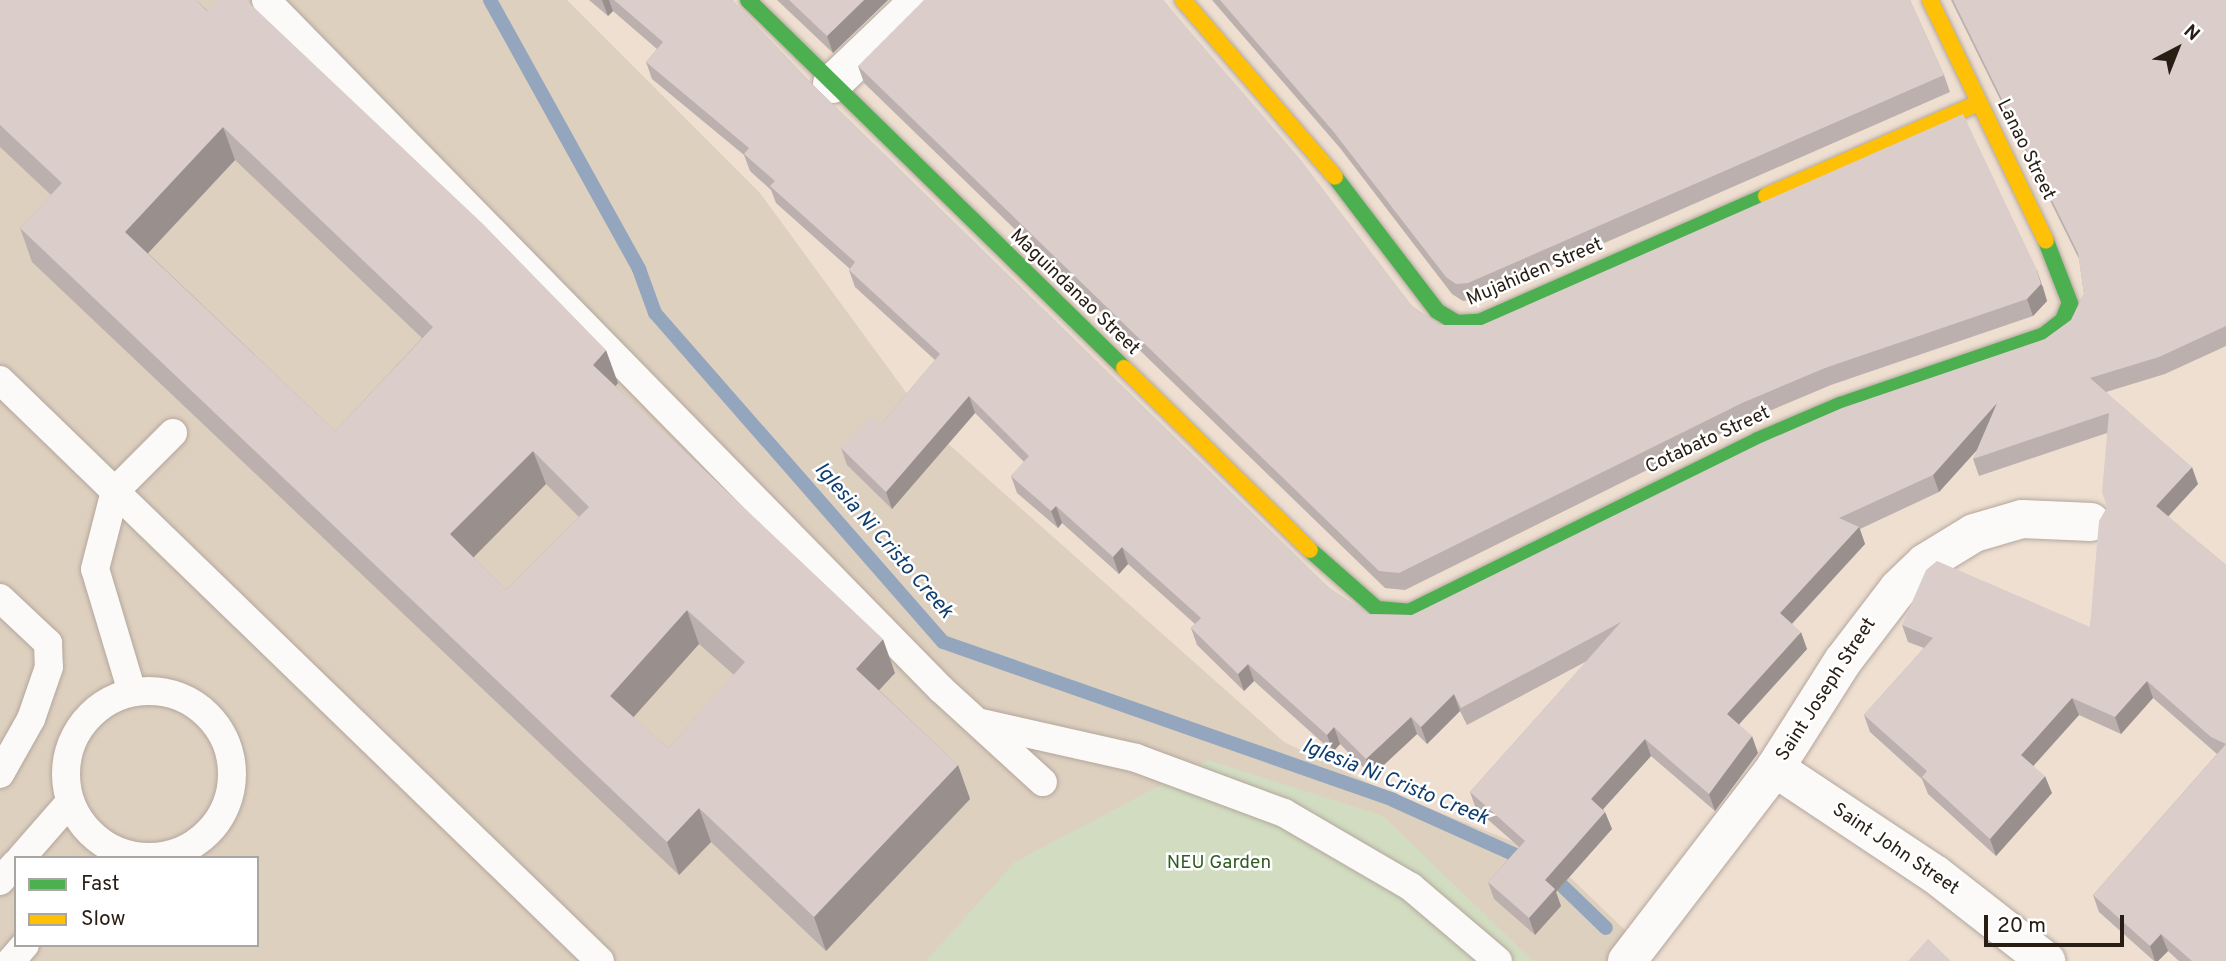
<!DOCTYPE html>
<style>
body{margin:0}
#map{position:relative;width:2226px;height:961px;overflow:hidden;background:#eedfd1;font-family:Overpass,sans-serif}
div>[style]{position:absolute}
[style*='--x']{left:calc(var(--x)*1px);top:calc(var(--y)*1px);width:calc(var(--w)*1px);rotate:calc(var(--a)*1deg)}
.education>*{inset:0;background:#ded0bf}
.green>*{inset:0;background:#d1dcc0}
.stream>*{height:14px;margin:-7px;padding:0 7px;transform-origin:7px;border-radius:7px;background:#94a6bd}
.roads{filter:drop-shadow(0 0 2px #b3a79d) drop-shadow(0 0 2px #b3a79d)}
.lane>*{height:28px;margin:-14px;padding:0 14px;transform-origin:14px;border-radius:14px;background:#fcfaf8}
.lane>.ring{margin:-14px;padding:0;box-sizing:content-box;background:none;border:28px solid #fcfaf8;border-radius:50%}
.street>*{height:38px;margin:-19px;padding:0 19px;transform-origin:19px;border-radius:19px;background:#fcfaf8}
.fast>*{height:16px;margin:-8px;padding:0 8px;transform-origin:8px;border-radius:8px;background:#4caf50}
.slow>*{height:16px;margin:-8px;padding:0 8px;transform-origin:8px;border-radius:8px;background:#ffc107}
.wall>*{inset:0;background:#bbb0ae}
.shaded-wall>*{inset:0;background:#99908d}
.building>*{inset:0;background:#dacdca}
span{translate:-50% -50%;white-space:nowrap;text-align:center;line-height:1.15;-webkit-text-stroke:5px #fff;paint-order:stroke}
.street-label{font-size:19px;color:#281e14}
.park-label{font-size:19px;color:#305c23}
.water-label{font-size:21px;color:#0f3d70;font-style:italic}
.legend{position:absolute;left:14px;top:856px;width:245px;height:91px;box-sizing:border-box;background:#fff;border:2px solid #a9a5a1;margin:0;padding:9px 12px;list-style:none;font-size:21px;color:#281e14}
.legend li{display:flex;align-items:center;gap:14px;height:35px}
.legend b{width:35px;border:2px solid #a9a5a1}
.north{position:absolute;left:2142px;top:14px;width:70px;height:70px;-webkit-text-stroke:5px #fff;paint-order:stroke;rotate:42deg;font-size:19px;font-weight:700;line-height:28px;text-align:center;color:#281e14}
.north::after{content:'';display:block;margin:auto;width:24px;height:32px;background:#281e14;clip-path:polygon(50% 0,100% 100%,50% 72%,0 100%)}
.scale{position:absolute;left:1984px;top:915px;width:140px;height:32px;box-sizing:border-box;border:4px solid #281e14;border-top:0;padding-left:9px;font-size:21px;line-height:24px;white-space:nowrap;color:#281e14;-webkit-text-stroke:5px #fff;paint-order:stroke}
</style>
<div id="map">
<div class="education">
<i style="clip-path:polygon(evenodd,0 0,567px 0,760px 193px,935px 432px,1284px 742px,1375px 786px,1548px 856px,1629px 934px,1606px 961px,0 961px,0 0,16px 858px,257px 858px,257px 945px,16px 945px,16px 858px)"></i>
</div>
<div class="green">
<i style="clip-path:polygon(1208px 760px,1383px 816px,1533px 961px,926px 961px,1015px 862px)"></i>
</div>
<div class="stream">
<i style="--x:490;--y:0;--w:308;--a:61"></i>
<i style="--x:639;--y:269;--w:47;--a:70"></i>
<i style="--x:655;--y:313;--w:437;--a:48.8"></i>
<i style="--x:943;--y:642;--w:477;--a:19.3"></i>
<i style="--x:1393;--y:800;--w:149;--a:24.2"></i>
<i style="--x:1549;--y:873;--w:79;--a:44"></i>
</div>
<div class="roads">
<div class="lane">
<i style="--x:266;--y:0;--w:965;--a:45.59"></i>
<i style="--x:941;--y:689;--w:138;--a:42.4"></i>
<i style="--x:0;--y:380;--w:835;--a:44.08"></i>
<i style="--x:0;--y:598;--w:66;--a:43.2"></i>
<i style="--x:48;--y:643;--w:24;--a:88"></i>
<i style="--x:49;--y:667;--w:55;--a:109.1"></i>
<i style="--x:31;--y:719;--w:63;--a:119.4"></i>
<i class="ring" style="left:66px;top:691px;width:138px;height:138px"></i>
<i style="--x:132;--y:692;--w:128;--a:-106.7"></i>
<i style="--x:95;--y:569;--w:81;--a:-75.6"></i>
<i style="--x:115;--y:491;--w:82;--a:-45"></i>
<i style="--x:981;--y:723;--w:159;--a:12.7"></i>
<i style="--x:1136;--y:758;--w:158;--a:20.4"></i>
<i style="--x:1284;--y:813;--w:147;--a:30.2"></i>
<i style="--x:1411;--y:887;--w:114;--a:40.4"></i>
<i style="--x:21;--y:858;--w:74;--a:-48.8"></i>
<i style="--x:0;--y:881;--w:24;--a:-48"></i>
<i style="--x:11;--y:961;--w:21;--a:-49"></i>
</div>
<div class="street">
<i style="--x:832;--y:84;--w:122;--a:-43.7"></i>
<i style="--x:1775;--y:768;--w:193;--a:33.6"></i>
<i style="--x:1936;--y:875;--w:140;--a:38"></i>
<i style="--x:1627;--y:961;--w:243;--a:-52.5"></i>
<i style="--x:1775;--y:768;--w:127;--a:-57.6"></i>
<i style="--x:1843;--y:661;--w:91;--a:-52.6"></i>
<i style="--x:1898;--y:589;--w:37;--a:-44"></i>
<i style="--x:1925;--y:563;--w:57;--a:-31.5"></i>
<i style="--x:1974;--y:533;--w:50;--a:-16.3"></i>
<i style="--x:2022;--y:519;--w:69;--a:2.5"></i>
</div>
<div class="fast">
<i style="--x:748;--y:0;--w:526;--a:44.38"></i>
<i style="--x:1335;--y:177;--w:168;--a:52.7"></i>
<i style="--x:1437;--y:311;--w:23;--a:31"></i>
<i style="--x:1457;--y:323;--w:22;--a:-3"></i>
<i style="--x:1479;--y:322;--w:313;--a:-23.7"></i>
<i style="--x:1310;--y:550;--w:89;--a:41.4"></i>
<i style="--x:1377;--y:609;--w:32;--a:5"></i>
<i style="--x:1409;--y:612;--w:389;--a:-26.2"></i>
<i style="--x:1758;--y:440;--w:89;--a:-23.1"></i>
<i style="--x:1840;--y:405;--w:216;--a:-18.9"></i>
<i style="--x:2044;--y:335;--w:24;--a:-38"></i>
<i style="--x:2063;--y:320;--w:18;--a:-68"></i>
<i style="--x:2070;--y:303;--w:66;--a:-111.2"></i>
</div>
<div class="slow">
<i style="--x:1183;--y:0;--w:233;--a:49.3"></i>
<i style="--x:1930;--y:0;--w:267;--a:64.3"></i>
<i style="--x:1766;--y:196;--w:232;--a:-23.6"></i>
<i style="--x:1124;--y:368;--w:260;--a:44.4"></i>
</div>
</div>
<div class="wall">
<i style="clip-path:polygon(evenodd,0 0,196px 0,618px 383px,616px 386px,895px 673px,879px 690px,958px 765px,970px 799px,826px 951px,711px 842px,679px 875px,32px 262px,20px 228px,51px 195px,0 147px,0 0,235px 160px,422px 338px,335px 431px,148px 253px,235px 160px,0 0,546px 484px,579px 517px,506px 590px,473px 557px,546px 484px,0 0,699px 644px,734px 675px,668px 748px,633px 717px,699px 644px)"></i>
<i style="clip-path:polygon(589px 0,732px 0,811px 83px,1329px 588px,1368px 614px,1412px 615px,2045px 339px,2071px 320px,2084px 294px,2079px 259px,1951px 0,2226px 0,2226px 346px,2165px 374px,2106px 392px,2198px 484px,2168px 517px,2226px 565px,2226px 961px,2179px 961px,2168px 951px,2158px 961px,2154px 961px,2099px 912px,2093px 895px,2217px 754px,2153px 698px,2121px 734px,2079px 715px,2033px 765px,2052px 793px,1996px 856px,1928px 794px,1922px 779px,1870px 732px,1864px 715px,1924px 648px,1908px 642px,1902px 625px,2090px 627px,2107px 507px,2107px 433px,1979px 476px,1973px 459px,1978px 449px,1939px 492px,1860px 529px,1865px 544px,1792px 624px,1807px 649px,1739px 724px,1758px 753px,1715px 811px,1651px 756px,1603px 809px,1605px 812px,1612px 829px,1556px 892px,1561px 906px,1535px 935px,1494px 899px,1488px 882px,1519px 847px,1476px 809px,1470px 792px,1587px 661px,1467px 725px,1460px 711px,1427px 744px,1417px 734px,1372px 776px,1340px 744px,1333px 752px,1254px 681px,1244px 691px,1197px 645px,1191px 628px,1195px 624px,1128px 564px,1119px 574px,1062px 523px,1058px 528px,1017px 493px,1011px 476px,1024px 462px,975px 413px,892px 509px,847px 465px,841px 448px,880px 425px,935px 360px,855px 287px,849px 270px,850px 269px,776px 203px,771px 190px,750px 171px,744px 155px,652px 79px,646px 62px,657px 49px,613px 11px,608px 16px)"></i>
<i style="clip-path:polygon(777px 0,888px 0,833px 53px)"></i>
<i style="clip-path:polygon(1212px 0,1910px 0,1944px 75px,1950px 92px,1474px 300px,1463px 301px,1452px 294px,1340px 148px)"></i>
<i style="clip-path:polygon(1164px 1px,1413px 307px,1440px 325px,1482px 325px,2043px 286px,2047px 301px,2033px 316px,1831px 385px,1748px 420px,1405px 590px,1385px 588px,864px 83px,858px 66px)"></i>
</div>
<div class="shaded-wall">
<i style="clip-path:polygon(602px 0,609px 0,613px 11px,608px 16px)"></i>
<i style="clip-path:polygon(864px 0,888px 0,833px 53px,827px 36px)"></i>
<i style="clip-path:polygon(223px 127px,235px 160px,137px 265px,125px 232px)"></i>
<i style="clip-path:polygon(2037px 270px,2047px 301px,2033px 316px,2027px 299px)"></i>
<i style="clip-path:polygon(606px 350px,618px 383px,605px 398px,593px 365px)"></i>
<i style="clip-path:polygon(969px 396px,975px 413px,892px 509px,886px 492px)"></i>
<i style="clip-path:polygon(1997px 403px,2004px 420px,1939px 492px,1933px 475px)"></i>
<i style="clip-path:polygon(533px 451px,546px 484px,463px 568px,450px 534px)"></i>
<i style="clip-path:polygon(2192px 467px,2198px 484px,2162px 523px,2156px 506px)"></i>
<i style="clip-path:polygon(1056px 506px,1062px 523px,1058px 528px,1051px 511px)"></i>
<i style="clip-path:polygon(1859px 527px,1865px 544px,1786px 630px,1780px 613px)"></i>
<i style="clip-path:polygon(1122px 547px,1128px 564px,1119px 574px,1113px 557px)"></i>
<i style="clip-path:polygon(687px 610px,699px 644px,622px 730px,610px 696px)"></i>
<i style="clip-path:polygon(1801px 632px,1807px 649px,1733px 731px,1727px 714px)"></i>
<i style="clip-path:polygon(883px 639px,895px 673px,868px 702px,856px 669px)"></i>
<i style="clip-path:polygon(1248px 664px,1254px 681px,1244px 691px,1238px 674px)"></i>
<i style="clip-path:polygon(2147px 681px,2153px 698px,2121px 734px,2115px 717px)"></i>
<i style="clip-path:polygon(1454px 694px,1460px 711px,1427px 744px,1421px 727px)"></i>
<i style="clip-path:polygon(2072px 698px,2079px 715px,2028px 772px,2021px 755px)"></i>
<i style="clip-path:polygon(1411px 717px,1417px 734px,1372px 776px,1366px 759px)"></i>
<i style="clip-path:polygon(1334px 727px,1340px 744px,1333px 752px,1327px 735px)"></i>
<i style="clip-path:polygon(1752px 736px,1758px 753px,1715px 811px,1709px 794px)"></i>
<i style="clip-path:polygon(1645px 739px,1651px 756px,1597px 816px,1591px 799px)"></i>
<i style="clip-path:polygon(958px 765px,970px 799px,826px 951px,814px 917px)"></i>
<i style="clip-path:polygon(2045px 776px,2052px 793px,1996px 856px,1990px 839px)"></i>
<i style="clip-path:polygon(699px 808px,711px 842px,679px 875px,667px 842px)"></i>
<i style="clip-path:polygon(1605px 812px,1612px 829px,1556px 892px,1561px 906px,1535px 935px,1529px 918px,1545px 880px)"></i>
<i style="clip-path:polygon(2161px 934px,2168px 951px,2158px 961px,2155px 961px,2150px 946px)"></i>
</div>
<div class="building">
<i style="clip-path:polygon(evenodd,0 0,196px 0,207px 11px,218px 0,246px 0,484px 225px,606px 350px,593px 365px,883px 639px,856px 669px,958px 765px,814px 917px,699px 808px,667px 842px,20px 228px,62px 183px,0 125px,0 0,223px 127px,433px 327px,335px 431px,125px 232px,223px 127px,0 0,533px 451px,589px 507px,506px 590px,450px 534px,533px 451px,0 0,687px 610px,745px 662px,668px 748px,610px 696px,687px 610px)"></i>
<i style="clip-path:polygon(614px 0,732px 0,811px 83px,1329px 588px,1368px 614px,1412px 615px,1761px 443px,1842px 408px,2045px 339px,2071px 320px,2084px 294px,2078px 253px,1953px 0,2226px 0,2226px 326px,2159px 357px,2090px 378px,2192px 467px,2156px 506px,2226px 565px,2226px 961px,2192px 961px,2161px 934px,2150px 946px,2093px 895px,2226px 744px,2211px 737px,2147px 681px,2115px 717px,2072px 698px,2021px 755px,2045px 776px,1990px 839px,1922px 777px,1927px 771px,1864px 715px,1933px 638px,1902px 625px,1926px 570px,1937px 561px,2090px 627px,2099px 521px,2107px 507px,2102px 492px,2109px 413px,1973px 459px,1997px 403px,1933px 475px,1839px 518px,1859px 527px,1780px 613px,1801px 632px,1727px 714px,1752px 736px,1709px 794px,1645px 739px,1591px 799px,1605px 812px,1545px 880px,1555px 889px,1529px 918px,1488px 882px,1525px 841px,1470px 792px,1621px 622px,1461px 708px,1454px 694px,1421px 727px,1411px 717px,1366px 759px,1334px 727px,1327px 735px,1248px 664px,1238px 674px,1191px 628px,1201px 618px,1122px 547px,1113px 557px,1056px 506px,1051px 511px,1011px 476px,1029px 456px,969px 396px,886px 492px,841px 448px,872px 417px,880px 425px,940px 354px,849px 270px,855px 262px,770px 186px,775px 181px,744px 154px,749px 148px,646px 62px,663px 42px)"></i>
<i style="clip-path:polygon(789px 0,864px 0,827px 36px)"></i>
<i style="clip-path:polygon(924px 0,1163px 0,1300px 159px,1413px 307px,1440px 325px,1482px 325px,1963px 114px,2037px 270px,2041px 284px,2027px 299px,1825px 368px,1742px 403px,1399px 573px,1379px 571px,858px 66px)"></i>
<i style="clip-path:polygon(1220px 0,1910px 0,1944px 75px,1468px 283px,1456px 284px,1446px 277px,1333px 131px)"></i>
<i style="clip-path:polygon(1928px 939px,1951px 961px,1908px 961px)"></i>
</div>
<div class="street-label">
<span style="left:2025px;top:150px;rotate:64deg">Lanao Street</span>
<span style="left:1535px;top:273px;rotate:-23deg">Mujahiden Street</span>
<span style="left:1074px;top:293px;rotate:44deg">Maguindanao Street</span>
<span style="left:1708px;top:441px;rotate:-25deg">Cotabato Street</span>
<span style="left:1827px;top:690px;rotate:-57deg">Saint Joseph Street</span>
<span style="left:1895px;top:850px;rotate:34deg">Saint John Street</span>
</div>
<div class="park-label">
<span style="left:1219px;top:864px">NEU Garden</span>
</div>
<div class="water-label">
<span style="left:883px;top:541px;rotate:49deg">Iglesia Ni Cristo Creek</span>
<span style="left:1395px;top:783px;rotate:22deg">Iglesia Ni Cristo Creek</span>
</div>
<ul class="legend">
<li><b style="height:9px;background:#4caf50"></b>Fast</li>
<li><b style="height:9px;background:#ffc107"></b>Slow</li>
</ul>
<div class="north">N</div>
<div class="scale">20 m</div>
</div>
